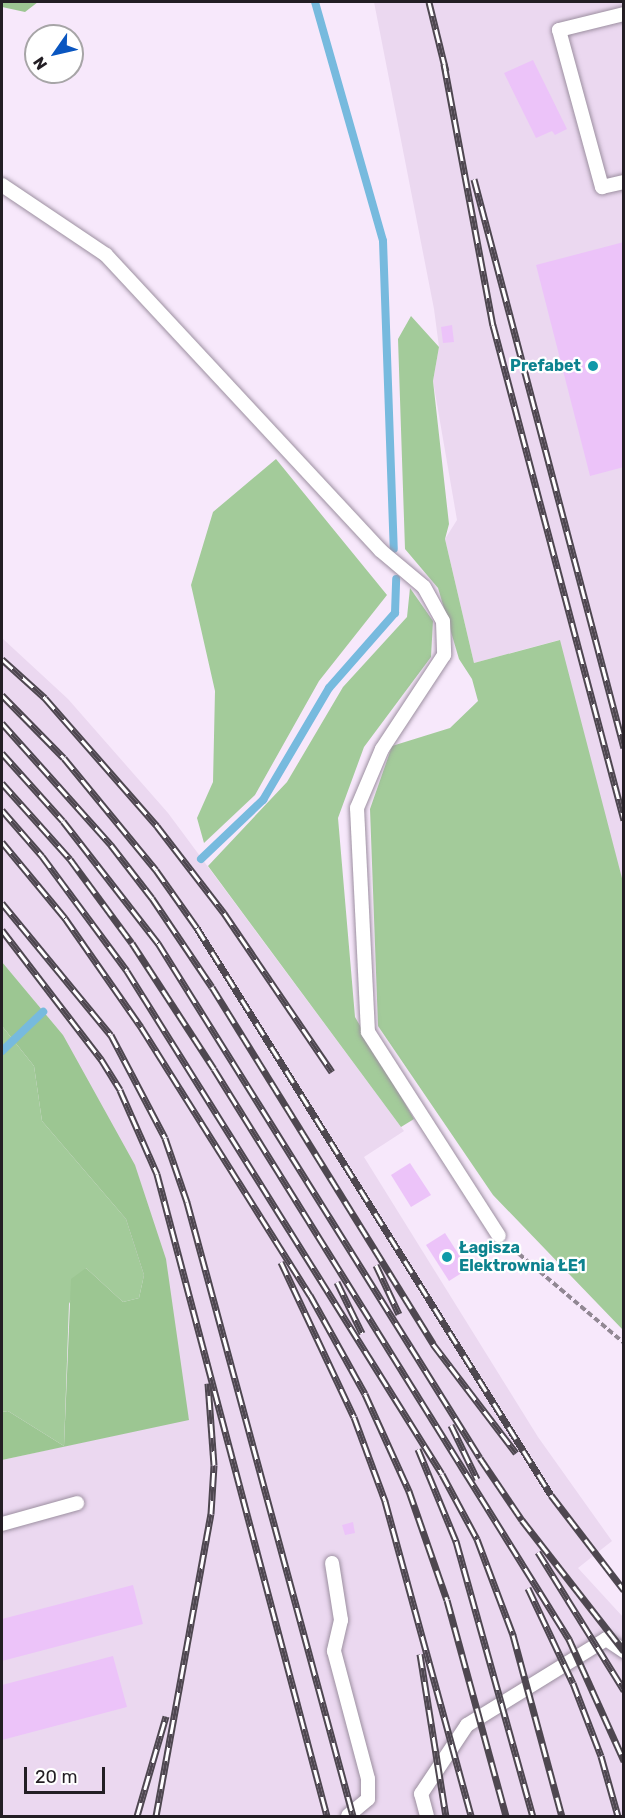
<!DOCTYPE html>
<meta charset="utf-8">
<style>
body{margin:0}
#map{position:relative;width:625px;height:1818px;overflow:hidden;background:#f7e8fb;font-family:Rubik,sans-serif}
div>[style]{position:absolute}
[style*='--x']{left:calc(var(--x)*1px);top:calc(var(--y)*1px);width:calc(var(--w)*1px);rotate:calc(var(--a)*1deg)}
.built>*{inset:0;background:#ebd8f0}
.green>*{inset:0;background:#a3cb9a}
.forest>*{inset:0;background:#9cc692}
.stream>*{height:8px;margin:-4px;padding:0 4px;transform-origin:4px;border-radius:4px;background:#77bade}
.building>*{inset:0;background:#ecc3f9}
.path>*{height:4px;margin-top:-2px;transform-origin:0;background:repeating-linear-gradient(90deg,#918793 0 6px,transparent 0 9px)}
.roads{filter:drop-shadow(0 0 2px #9c8fa0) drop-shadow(0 0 2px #9c8fa0)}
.lane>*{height:14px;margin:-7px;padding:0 7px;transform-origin:7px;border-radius:7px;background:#fff}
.rail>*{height:7px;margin-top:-3.5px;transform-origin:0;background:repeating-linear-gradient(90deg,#fff 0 14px,#4e4750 0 28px);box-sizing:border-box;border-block:2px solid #4e4750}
.dots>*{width:16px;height:16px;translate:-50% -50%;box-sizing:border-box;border:3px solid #fff;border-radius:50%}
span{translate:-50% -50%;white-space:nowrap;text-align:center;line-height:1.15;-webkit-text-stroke:4.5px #fff;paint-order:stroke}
.culture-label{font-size:16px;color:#0d838f;font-weight:700}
.right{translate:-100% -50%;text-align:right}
.left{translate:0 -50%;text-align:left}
.frame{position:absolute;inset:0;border:3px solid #231e24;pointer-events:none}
.north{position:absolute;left:24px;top:24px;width:60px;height:60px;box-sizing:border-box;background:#fff;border:2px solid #a7a5a7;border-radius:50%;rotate:236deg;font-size:16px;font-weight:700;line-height:24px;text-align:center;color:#231e24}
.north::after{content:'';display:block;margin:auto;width:21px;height:27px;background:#0a56c0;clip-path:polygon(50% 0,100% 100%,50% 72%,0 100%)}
.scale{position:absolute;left:24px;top:1767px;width:81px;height:27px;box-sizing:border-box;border:3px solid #231e24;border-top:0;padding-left:8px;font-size:18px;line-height:21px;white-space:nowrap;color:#231e24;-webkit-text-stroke:4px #fff;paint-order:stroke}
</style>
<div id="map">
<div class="built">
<i style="clip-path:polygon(374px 2px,623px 2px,623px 884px,559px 640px,474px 663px,445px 539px,457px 520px,433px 381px,439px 347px,434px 309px)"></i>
<i style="clip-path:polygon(2px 638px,68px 699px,168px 813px,404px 1131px,364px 1157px,538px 1437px,612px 1541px,578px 1568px,623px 1617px,623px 1816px,2px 1816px,2px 1460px,189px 1419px,63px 1035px,2px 962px)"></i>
</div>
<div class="green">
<i style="clip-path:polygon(411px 316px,439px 347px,433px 381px,449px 524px,445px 539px,474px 663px,560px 640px,623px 882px,623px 1330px,493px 1195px,378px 1026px,370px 809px,392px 746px,450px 728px,478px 701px,472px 679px,459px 659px,438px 588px,405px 549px,398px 339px)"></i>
<i style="clip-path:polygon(276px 459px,387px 595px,319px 681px,255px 795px,204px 843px,197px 818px,213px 782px,215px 691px,191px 585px,213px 512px)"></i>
<i style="clip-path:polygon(410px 588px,433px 621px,431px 657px,364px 747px,338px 818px,355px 1017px,414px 1119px,401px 1127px,208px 866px,287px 782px,343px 687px,407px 617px)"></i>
<i style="clip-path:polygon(2px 1026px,34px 1066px,42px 1121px,126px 1219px,144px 1275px,139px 1298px,123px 1302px,86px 1268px,69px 1304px,64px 1446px,8px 1411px,2px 1412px)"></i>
</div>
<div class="forest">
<i style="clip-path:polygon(2px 2px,38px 2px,25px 12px,2px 7px)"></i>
<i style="clip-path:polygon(2px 962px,63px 1035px,135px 1165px,166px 1259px,189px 1420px,2px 1460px,2px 1412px,8px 1411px,64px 1446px,71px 1279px,86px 1268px,123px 1302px,139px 1298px,144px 1275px,126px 1219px,42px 1121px,34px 1066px,2px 1026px)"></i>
</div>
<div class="stream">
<i style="--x:315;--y:2;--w:248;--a:74.1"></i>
<i style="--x:383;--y:241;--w:308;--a:88"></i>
<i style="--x:201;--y:859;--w:86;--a:-43.6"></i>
<i style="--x:263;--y:800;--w:130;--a:-59.5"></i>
<i style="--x:329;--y:688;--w:100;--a:-48.7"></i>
<i style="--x:395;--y:613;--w:34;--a:-88"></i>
<i style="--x:2;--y:1051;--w:57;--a:-43.6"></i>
</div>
<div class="building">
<i style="clip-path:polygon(533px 60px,567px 129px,555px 135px,552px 131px,536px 138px,504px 73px)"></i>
<i style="clip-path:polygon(624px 242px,624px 467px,590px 476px,536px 265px)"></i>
<i style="clip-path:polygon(452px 325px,454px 342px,443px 343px,441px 327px)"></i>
<i style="clip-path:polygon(410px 1163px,431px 1195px,411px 1207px,391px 1175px)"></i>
<i style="clip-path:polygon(445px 1233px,468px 1269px,449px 1281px,426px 1245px)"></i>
<i style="clip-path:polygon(353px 1522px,355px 1533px,345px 1535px,342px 1525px)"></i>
<i style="clip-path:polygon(133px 1585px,143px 1624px,2px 1661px,2px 1619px)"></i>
<i style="clip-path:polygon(113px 1656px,127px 1707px,2px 1740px,2px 1685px)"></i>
</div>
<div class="path">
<i style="--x:512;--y:1248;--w:147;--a:40.3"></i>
</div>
<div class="roads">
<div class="lane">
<i style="--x:624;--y:14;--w:67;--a:166.2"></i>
<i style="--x:559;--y:30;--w:163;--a:74.7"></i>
<i style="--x:602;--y:187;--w:23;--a:-13"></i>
<i style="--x:2;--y:185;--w:125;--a:33.9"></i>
<i style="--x:106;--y:255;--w:403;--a:47.1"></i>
<i style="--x:380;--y:550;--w:57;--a:40.1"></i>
<i style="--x:424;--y:587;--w:39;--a:61"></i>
<i style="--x:443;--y:621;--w:34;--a:88"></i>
<i style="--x:444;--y:655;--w:113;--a:123.4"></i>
<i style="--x:382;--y:749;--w:64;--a:113"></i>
<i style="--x:357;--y:808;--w:224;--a:87.2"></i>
<i style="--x:368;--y:1032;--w:242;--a:57.3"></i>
<i style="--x:2;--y:1524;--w:78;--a:-15.6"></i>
<i style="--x:332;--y:1563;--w:58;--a:81"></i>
<i style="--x:341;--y:1620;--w:32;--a:103"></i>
<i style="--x:334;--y:1651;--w:132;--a:75.1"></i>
<i style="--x:368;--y:1779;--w:20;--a:90"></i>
<i style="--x:368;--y:1799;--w:26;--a:140"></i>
<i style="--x:427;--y:1816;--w:23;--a:-105"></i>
<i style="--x:421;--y:1794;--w:83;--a:-56.3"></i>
<i style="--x:467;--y:1725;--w:163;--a:-31.7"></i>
<i style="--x:606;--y:1639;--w:22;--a:34"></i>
</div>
</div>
<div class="rail">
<i style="--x:429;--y:2;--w:71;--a:76.2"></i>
<i style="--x:444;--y:64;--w:266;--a:79.4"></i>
<i style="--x:493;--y:325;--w:512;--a:75.18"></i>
<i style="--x:474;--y:179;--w:588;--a:75.23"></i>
<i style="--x:2;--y:659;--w:58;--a:42.2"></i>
<i style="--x:45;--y:698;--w:170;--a:48.8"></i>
<i style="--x:157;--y:826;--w:110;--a:52.4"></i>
<i style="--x:224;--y:913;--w:192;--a:55.8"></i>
<i style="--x:2;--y:695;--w:88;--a:45.5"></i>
<i style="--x:64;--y:758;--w:145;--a:50.6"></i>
<i style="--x:156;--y:870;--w:71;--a:54.7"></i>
<i style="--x:197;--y:928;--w:668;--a:58.02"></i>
<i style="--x:551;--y:1495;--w:120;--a:52.5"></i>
<i style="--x:2;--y:723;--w:164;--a:48.2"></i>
<i style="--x:111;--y:845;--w:67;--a:52.3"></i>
<i style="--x:152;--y:898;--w:107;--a:56"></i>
<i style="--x:212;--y:987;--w:420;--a:58.2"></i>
<i style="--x:433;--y:1344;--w:137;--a:52.7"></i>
<i style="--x:2;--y:753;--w:91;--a:48.1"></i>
<i style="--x:63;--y:821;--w:155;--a:52.1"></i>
<i style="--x:158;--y:943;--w:607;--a:57.98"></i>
<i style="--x:480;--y:1458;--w:75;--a:55.9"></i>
<i style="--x:522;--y:1520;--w:166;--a:52.1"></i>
<i style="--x:2;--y:783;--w:102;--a:48.2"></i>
<i style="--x:70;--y:859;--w:104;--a:53.6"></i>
<i style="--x:132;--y:943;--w:150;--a:56.9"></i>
<i style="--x:214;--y:1069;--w:672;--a:58.09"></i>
<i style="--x:569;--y:1639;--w:134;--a:65.7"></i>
<i style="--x:2;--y:810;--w:61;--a:49"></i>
<i style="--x:42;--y:856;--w:143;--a:53.5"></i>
<i style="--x:127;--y:971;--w:593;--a:57.94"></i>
<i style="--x:442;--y:1474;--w:74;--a:61.7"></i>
<i style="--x:477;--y:1539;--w:103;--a:69.4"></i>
<i style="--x:513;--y:1635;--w:188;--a:74.9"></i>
<i style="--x:2;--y:842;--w:99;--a:50.3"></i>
<i style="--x:65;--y:918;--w:133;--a:55.1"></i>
<i style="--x:141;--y:1027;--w:317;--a:57.8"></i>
<i style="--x:310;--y:1295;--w:113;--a:60.9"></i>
<i style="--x:365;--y:1394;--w:107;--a:65.6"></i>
<i style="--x:409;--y:1491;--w:115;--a:70.8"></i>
<i style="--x:447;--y:1600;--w:224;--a:74.7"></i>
<i style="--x:2;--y:903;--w:171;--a:50.5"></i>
<i style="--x:111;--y:1035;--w:116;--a:62.3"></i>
<i style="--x:165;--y:1138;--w:68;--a:71"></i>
<i style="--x:187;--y:1202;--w:636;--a:74.87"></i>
<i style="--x:2;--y:930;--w:163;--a:52.5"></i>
<i style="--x:101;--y:1059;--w:36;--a:58"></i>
<i style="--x:120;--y:1090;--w:92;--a:66.2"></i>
<i style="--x:157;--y:1174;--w:664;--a:75.17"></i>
<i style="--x:281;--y:1262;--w:171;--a:64.8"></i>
<i style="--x:354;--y:1417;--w:90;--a:69.7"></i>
<i style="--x:385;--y:1501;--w:327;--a:74.7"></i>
<i style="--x:376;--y:1265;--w:54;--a:64.9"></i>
<i style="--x:337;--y:1282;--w:57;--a:63.9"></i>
<i style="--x:451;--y:1425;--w:60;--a:64.3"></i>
<i style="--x:418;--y:1449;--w:100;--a:67.6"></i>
<i style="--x:456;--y:1541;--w:286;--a:74.4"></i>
<i style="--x:538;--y:1552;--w:163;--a:58.1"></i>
<i style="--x:528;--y:1588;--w:105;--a:64.7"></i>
<i style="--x:573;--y:1683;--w:78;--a:69"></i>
<i style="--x:601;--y:1756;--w:62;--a:74.2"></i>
<i style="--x:420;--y:1654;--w:164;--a:80.9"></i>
<i style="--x:137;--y:1816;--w:104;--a:-73.8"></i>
<i style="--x:156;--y:1816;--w:307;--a:-79.7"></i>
<i style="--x:211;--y:1514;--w:49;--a:-86.5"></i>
<i style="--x:214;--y:1465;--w:82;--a:-94.2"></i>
</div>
<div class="dots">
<i style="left:593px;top:366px;background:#0f9aa8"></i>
<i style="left:447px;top:1257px;background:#0f9aa8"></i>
</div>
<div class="culture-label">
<span class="right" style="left:581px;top:366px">Prefabet</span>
<span class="left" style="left:459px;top:1257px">Łagisza<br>Elektrownia ŁE1</span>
</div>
<div class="frame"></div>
<div class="north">N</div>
<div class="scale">20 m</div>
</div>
